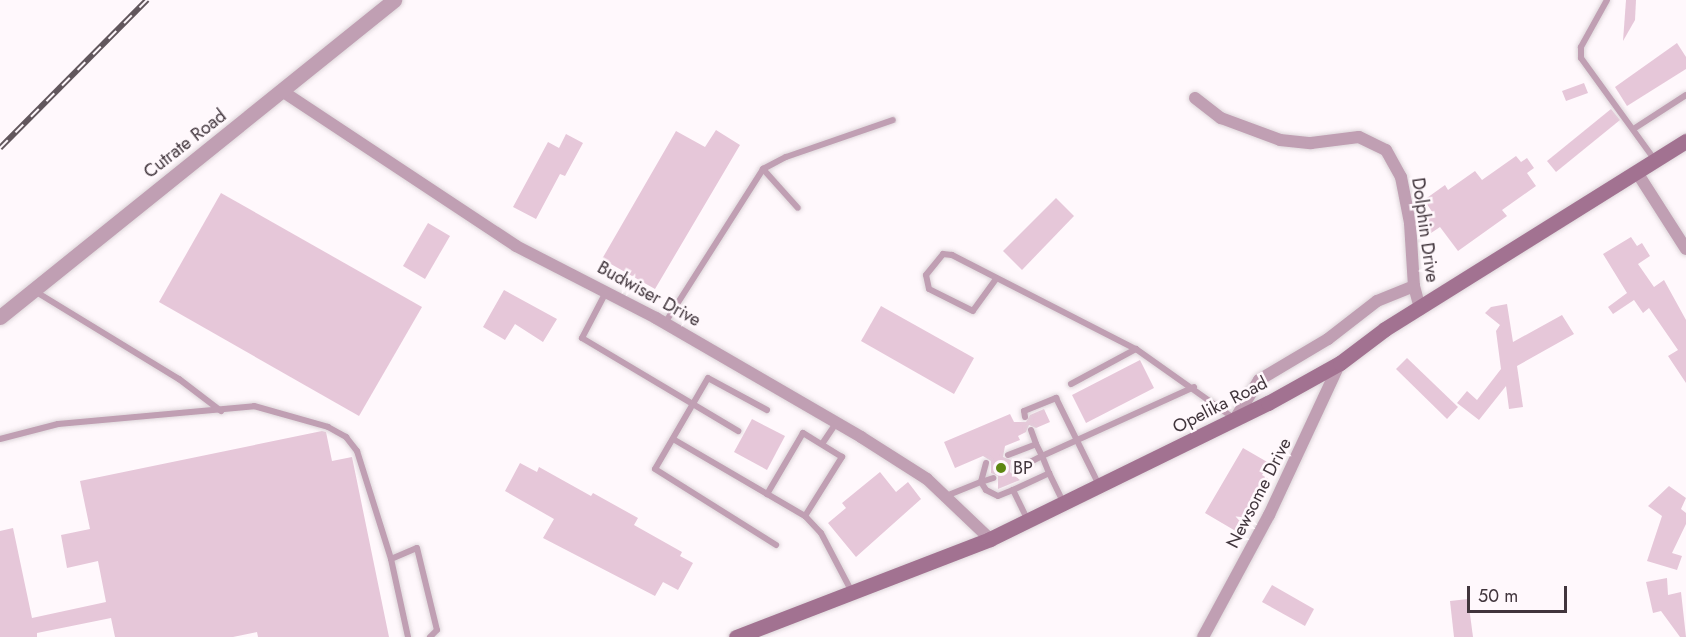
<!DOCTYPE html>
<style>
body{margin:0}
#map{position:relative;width:1686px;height:637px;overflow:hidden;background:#fff8fc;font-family:Jost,sans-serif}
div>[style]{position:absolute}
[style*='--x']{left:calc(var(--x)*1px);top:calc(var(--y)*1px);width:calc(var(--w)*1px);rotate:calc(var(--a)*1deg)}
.building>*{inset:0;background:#e6c7d9}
.roads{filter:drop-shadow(0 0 2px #ddd5d9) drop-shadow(0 0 2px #ddd5d9)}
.service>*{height:6px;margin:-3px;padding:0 3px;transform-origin:3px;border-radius:3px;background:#c09fb3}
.minor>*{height:12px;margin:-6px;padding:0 6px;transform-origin:6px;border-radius:6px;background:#c09fb3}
.tertiary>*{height:15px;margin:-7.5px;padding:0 7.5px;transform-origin:7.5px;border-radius:7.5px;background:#c09fb3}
.secondary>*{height:15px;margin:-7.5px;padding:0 7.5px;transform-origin:7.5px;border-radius:7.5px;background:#a27291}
.rail>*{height:6px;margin-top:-3px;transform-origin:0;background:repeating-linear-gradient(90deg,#fff8fc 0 11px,#62575d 0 22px);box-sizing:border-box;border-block:2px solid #62575d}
.dots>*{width:16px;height:16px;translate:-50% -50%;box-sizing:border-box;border:3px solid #fff8fc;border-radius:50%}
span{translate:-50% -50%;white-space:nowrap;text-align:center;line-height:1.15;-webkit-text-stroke:5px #fff8fc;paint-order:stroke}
.street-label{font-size:18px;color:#41353c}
.poi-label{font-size:18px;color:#41353c}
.left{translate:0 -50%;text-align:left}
.scale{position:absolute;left:1467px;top:586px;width:100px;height:27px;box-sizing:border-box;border:3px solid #41353c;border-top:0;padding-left:8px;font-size:18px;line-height:21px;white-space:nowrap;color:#41353c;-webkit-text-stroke:4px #fff8fc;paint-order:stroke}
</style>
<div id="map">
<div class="building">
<i style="clip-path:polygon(1626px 0,1636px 0,1635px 20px,1623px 41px)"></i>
<i style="clip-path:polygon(1677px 43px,1686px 57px,1686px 69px,1627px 106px,1615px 87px)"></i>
<i style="clip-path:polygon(1584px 83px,1588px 93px,1566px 101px,1562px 91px)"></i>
<i style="clip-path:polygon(1611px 109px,1620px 120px,1556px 172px,1547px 161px)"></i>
<i style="clip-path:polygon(716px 130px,740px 145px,655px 289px,602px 259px,676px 131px,705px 147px)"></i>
<i style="clip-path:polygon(566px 134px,583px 143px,565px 176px,560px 174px,536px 219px,513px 207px,548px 142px,559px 148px)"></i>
<i style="clip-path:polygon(1516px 156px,1521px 162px,1527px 158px,1534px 168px,1527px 173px,1536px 186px,1502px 210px,1507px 216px,1458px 251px,1440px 227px,1431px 233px,1422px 221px,1433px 213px,1424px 200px,1445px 185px,1448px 190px,1475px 171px,1482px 180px)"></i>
<i style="clip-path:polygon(221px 193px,422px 307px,359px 416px,159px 302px)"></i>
<i style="clip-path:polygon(1056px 198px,1074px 216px,1022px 270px,1003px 251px)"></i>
<i style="clip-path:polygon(428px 223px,450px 236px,425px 279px,403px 266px)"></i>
<i style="clip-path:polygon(1631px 237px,1637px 246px,1642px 243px,1650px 256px,1638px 264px,1654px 287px,1664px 280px,1686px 320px,1686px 383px,1668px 356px,1678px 350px,1649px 308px,1643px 313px,1634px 300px,1613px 314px,1608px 307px,1627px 293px,1603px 254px)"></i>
<i style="clip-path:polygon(504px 290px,557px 319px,543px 342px,515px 324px,505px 340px,483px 327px)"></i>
<i style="clip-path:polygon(1507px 304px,1513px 342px,1562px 315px,1574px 334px,1517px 366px,1523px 407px,1509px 409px,1506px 386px,1479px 420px,1457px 403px,1467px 391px,1477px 400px,1501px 369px,1496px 331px,1500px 325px,1485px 313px,1491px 307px)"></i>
<i style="clip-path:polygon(881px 306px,974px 358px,954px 394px,861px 341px)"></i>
<i style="clip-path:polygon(1407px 358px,1458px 407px,1447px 419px,1396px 369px)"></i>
<i style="clip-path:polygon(1140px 360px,1154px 388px,1086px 423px,1072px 395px)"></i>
<i style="clip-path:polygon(1044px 409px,1050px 422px,1036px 428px,1029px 425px,1026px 432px,1018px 436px,1020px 440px,1005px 446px,1003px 457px,1011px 460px,1010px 472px,1020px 480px,998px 489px,998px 476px,991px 473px,991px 461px,983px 456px,955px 468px,944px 442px,1010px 414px,1014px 422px,1026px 422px,1030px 415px)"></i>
<i style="clip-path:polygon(752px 419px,785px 436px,767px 470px,734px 452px)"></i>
<i style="clip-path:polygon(322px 431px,326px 432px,332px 461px,352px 457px,389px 637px,258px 637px,257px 632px,233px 637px,115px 637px,111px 618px,37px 633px,37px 637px,0 637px,0 531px,13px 528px,32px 618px,106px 602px,98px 561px,67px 568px,61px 535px,90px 529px,80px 481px)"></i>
<i style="clip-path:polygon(1243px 448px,1269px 463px,1262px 475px,1270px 480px,1239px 533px,1205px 513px)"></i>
<i style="clip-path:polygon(520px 463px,537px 472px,539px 467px,591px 496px,593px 493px,638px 518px,634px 525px,682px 552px,680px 556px,693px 563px,678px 590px,663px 582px,655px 596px,543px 538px,554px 519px,505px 491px)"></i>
<i style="clip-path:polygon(880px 472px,896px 492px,908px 482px,921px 499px,856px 557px,828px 523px,846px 508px,842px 503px)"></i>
<i style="clip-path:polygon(1669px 486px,1686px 498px,1681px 509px,1686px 513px,1686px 524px,1672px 553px,1682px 556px,1677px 570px,1647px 561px,1662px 516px,1648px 506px)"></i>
<i style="clip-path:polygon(1667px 578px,1668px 595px,1681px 592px,1686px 637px,1680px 637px,1661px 611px,1653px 613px,1646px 582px)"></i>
<i style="clip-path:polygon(1272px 585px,1314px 609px,1305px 626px,1262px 602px)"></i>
<i style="clip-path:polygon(1468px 599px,1473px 637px,1454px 637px,1450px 601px)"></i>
</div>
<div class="roads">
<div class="service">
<i style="--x:1607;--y:0;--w:54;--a:119"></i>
<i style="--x:1581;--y:47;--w:11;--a:90"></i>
<i style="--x:1581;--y:58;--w:125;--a:54.1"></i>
<i style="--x:1635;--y:128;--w:61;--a:-32.9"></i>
<i style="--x:763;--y:169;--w:52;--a:48.1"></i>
<i style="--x:996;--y:279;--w:39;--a:126"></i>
<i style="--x:973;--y:311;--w:49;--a:-153.4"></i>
<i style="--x:929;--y:289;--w:14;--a:-102"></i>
<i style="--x:926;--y:275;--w:27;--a:-51"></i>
<i style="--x:943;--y:254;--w:9;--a:6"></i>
<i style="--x:952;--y:255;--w:207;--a:27.1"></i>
<i style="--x:1136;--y:349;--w:121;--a:35.3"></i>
<i style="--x:33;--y:290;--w:171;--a:31.4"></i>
<i style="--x:179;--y:379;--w:53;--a:37.3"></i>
<i style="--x:606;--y:292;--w:52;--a:117.6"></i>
<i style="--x:582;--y:338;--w:182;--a:30.8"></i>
<i style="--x:665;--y:323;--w:183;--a:-57.5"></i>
<i style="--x:763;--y:169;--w:26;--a:-28"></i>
<i style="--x:786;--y:157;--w:113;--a:-19.1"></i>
<i style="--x:1071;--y:384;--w:74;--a:-28.3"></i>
<i style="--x:767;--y:410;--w:67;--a:-151.5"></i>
<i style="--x:708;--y:378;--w:105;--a:120.2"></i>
<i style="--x:655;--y:469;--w:143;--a:32.1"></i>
<i style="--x:1025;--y:417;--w:6;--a:-99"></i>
<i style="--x:1024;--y:411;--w:35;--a:-22"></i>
<i style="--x:1056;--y:398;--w:97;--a:63.7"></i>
<i style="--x:1031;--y:430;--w:15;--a:70"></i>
<i style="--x:0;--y:439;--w:60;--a:-14.5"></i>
<i style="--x:58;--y:424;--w:197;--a:-5.2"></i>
<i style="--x:254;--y:406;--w:77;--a:15.8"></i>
<i style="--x:328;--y:427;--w:21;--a:29"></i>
<i style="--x:346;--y:437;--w:18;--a:52"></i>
<i style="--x:357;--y:451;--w:113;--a:72.5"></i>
<i style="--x:391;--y:559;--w:80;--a:77.7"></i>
<i style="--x:673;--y:439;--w:153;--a:30.3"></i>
<i style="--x:805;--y:516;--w:70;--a:-57.9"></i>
<i style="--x:842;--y:457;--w:46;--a:-148.4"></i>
<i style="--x:803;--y:433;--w:71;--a:120.5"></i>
<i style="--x:822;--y:444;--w:25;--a:-56"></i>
<i style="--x:1008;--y:455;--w:30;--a:-21"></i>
<i style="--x:1036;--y:444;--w:13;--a:63"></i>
<i style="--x:1042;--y:456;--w:167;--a:-24.4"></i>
<i style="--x:986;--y:463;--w:20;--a:105"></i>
<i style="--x:981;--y:482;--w:13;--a:-18"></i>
<i style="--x:1049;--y:473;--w:32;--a:64"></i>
<i style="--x:1013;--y:490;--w:40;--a:-25"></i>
<i style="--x:1049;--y:473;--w:18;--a:-112"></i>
<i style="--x:1042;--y:456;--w:30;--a:153"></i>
<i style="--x:946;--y:496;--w:38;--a:-22"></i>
<i style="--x:981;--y:482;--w:9;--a:58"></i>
<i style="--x:986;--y:490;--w:13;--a:27"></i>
<i style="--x:998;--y:496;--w:16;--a:-22"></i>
<i style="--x:1013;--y:490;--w:34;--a:64"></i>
<i style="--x:805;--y:516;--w:23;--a:47"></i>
<i style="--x:821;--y:533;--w:67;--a:62.3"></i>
<i style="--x:391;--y:559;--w:28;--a:-23"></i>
<i style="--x:417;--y:548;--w:84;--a:76.3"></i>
<i style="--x:437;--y:630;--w:10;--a:135"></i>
</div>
<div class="minor">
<i style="--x:282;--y:91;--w:281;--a:33.5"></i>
<i style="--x:516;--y:246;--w:157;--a:27.2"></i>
<i style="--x:656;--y:318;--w:237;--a:30.1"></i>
<i style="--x:861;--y:437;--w:78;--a:32.5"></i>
<i style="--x:927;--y:479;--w:87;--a:43.6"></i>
<i style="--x:1195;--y:98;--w:33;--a:38"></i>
<i style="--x:1221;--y:118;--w:63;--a:20.4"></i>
<i style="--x:1280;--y:140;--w:31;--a:6"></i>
<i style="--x:1311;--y:143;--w:48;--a:-7.1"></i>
<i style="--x:1359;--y:137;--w:30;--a:26"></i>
<i style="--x:1386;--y:150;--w:31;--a:61"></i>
<i style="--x:1401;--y:177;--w:47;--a:78.9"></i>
<i style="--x:1410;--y:223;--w:63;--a:86.4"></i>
<i style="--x:1414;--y:286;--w:24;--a:75"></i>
<i style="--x:1638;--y:174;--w:89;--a:57.4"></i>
<i style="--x:1235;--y:419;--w:46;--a:-58.4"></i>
<i style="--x:1259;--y:380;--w:80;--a:-30.7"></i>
<i style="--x:1328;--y:339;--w:62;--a:-37.8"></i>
<i style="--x:1377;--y:301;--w:40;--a:-22"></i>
<i style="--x:1203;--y:637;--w:139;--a:-61.6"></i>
<i style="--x:1269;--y:515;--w:168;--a:-65"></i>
</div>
<div class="tertiary">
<i style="--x:0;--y:317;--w:506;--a:-38.82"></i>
</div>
<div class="secondary">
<i style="--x:736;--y:637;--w:272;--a:-21.1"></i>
<i style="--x:990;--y:539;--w:309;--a:-26.1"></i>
<i style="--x:1268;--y:403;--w:82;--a:-29.1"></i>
<i style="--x:1340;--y:363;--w:56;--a:-37.1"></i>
<i style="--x:1385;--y:329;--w:355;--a:-32"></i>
</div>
</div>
<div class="rail">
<i style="--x:0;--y:148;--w:209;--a:-45.2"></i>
</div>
<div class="dots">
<i style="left:1001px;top:468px;background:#5e8713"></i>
</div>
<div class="street-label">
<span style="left:185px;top:144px;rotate:-38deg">Cutrate Road</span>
<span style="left:1425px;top:230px;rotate:82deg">Dolphin Drive</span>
<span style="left:649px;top:294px;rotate:29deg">Budwiser Drive</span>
<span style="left:1220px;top:405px;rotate:-27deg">Opelika Road</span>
<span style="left:1259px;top:493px;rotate:-63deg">Newsome Drive</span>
</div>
<div class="poi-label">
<span class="left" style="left:1013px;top:468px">BP</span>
</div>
<div class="scale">50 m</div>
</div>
